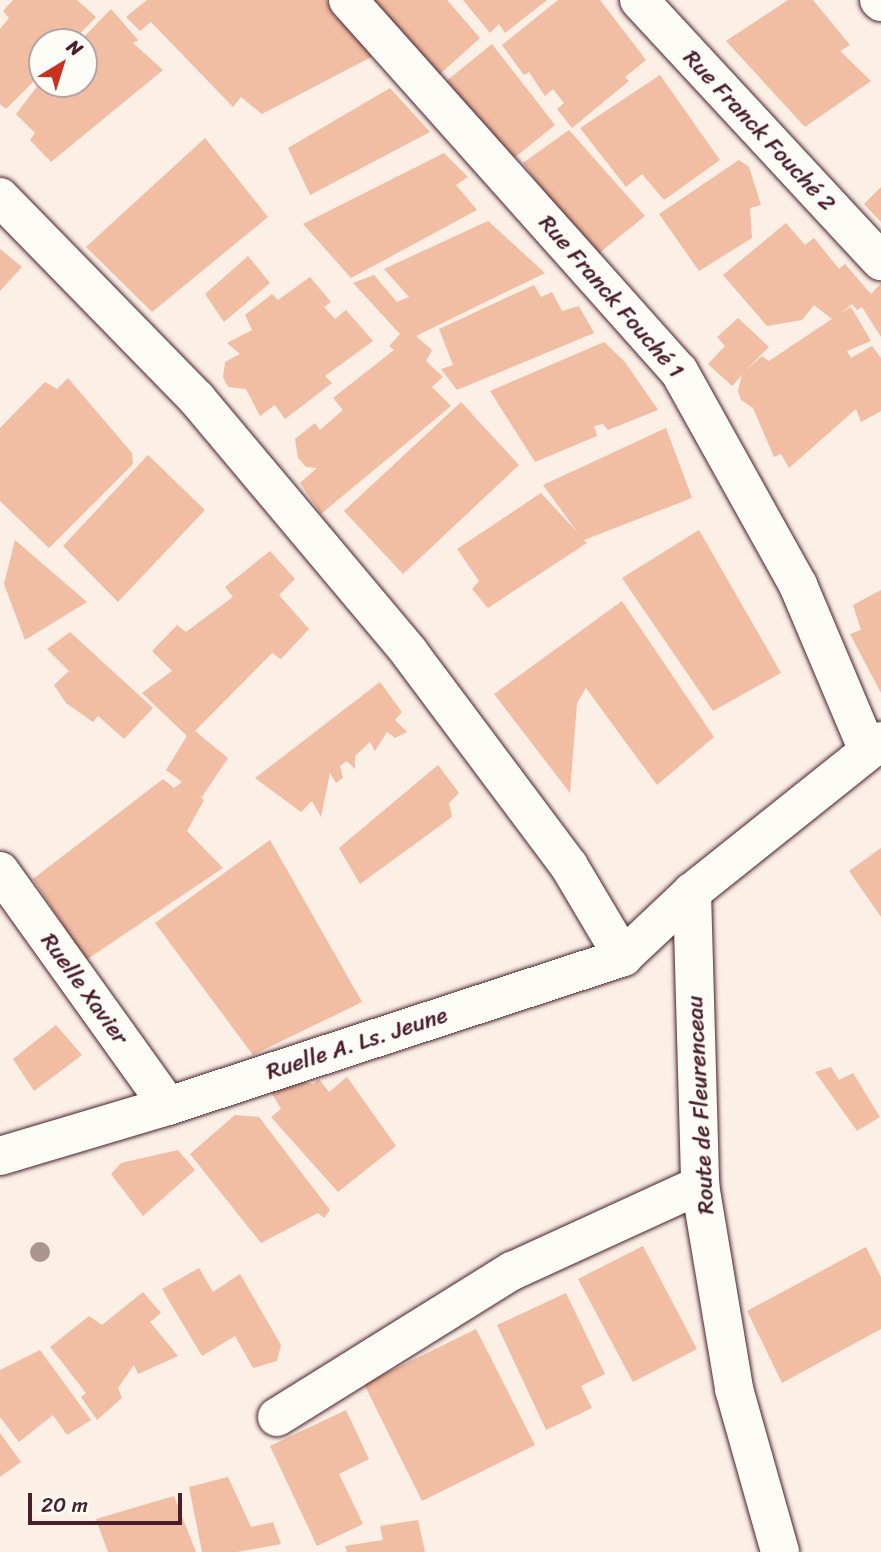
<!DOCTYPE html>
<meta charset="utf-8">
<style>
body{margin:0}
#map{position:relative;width:881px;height:1552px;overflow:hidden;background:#fbefe6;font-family:Sriracha,sans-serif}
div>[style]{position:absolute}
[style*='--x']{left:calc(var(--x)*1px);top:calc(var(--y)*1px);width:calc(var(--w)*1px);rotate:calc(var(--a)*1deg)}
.building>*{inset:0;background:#f1bda3}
.roads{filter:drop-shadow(0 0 2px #4a1f2b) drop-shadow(0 0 2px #4a1f2b)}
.minor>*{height:38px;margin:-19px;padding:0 19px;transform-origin:19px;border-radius:19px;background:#fdfcf7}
.trees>*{width:20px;height:20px;margin:-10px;border-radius:50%;background:#aa968d}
span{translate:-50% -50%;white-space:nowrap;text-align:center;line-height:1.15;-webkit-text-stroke:5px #fdfcf7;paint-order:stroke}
.street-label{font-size:23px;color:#4a1f2b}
.north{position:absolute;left:28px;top:28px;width:70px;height:70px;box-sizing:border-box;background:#fdfcf7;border:2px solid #b5a4a5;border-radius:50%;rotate:38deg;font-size:19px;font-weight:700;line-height:28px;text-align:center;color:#4a1f2b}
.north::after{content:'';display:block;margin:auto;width:24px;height:32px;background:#c8321e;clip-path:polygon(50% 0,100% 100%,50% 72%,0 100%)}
.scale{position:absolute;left:28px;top:1493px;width:154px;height:32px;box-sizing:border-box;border:4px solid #4a1f2b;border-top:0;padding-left:9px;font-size:21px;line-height:24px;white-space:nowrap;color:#4a1f2b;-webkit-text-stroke:5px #fdfcf7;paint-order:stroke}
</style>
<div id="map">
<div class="building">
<i style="clip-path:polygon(13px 0,77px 0,96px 17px,72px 42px,42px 42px,42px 73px,6px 109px,0 104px,0 29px,9px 18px,3px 11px)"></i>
<i style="clip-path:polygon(147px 0,326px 0,334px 16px,379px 53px,262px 114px,241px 97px,233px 107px,151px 22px,140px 31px,126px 17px)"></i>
<i style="clip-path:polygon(357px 0,447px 0,480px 38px,429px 84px)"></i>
<i style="clip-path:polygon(463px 0,547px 0,505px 33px,499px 24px,490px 33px)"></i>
<i style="clip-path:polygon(558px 0,600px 0,646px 60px,625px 77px,629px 81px,572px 128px,557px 109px,564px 103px,553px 89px,545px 96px,529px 72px,524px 75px,502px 45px)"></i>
<i style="clip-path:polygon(788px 0,813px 0,850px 45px,840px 51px,871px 81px,805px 127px,726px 41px)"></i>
<i style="clip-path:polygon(111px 9px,138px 40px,133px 43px,163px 70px,51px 162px,30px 140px,35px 133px,16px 114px,42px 80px,42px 84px,84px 84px,84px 42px,79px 42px)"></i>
<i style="clip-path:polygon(492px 44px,555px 125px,508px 163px,445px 82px)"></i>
<i style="clip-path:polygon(660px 75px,720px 160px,664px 200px,642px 174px,626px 187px,580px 128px)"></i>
<i style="clip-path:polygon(390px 88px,430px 132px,310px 195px,288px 148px)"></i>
<i style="clip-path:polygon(569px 130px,645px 216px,593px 258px,523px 163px)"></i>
<i style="clip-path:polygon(205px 138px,268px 217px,152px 312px,86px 247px)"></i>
<i style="clip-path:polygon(444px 153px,468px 177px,456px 185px,477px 210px,351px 278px,303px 224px)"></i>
<i style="clip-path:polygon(739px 160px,749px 167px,761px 205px,750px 208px,752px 238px,699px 271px,659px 214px)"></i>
<i style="clip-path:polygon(881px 187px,881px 222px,864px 204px)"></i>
<i style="clip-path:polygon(488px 221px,545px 273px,416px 336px,432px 350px,426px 361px,443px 377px,432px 387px,451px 406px,321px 514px,300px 483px,317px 468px,306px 467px,298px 458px,295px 439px,315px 423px,320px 430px,343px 410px,333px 398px,394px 350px,389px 346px,400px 334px,353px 283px,374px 275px,397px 302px,409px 297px,384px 269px)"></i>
<i style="clip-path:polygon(786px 223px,805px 245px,814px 238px,839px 269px,845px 264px,871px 294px,881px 283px,881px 337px,862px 307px,857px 310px,852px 304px,841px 313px,851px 307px,871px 341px,847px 351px,851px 358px,872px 346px,881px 358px,881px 411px,861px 422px,856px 409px,789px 468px,781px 454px,774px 457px,753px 408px,741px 400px,738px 391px,742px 375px,732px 386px,708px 364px,725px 346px,717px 337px,738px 318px,769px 347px,746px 370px,762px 356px,769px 361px,832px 319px,814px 305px,802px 320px,767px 326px,723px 275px)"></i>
<i style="clip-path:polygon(0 249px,22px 267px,0 291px)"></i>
<i style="clip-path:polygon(248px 256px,270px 283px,224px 322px,205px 294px)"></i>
<i style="clip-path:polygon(310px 277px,331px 302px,324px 307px,335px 319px,346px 310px,373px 341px,325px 376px,332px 383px,285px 419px,275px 405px,260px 416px,246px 389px,228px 387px,223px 377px,225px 362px,240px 354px,227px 343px,252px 330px,245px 315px,272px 294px,278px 300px)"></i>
<i style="clip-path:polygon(534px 285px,541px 297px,552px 292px,562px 311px,579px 306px,594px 333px,457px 390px,441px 369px,453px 365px,439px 329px)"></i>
<i style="clip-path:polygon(604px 342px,625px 362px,658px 410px,608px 430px,603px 424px,594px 426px,597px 436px,535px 462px,490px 391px)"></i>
<i style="clip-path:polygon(68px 378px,132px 453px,133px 464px,49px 548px,0 501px,0 428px,45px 382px,57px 389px)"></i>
<i style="clip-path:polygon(461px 402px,519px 465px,403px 574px,344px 511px)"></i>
<i style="clip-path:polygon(666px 428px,692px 498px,584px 540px,587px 543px,488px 608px,472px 589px,479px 581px,457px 549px,541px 493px,578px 533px,543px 485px)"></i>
<i style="clip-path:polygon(148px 455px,205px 510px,118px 602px,63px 546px)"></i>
<i style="clip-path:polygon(699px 530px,781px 673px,713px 711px,622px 578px)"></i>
<i style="clip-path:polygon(15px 540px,87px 602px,25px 640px,4px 584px)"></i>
<i style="clip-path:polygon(270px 551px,295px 579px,279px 595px,309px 629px,281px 659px,272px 653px,195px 731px,228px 758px,202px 797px,198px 794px,204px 800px,187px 831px,223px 868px,86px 960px,33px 879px,163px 779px,174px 788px,182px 782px,166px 770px,187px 736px,142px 693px,172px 671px,152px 651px,177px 625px,186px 632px,233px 597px,225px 587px)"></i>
<i style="clip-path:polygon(881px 590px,881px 693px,850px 634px,861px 630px,853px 605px)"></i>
<i style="clip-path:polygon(622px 601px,714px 737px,657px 785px,586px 688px,577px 703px,570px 793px,494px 694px)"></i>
<i style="clip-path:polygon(70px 632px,153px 708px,124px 739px,98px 716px,93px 722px,66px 703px,54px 685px,69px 671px,47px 649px)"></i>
<i style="clip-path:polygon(380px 682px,402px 712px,395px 720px,407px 732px,395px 738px,387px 732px,375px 751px,370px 742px,355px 756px,355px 769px,347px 761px,340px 766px,343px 778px,336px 783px,330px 773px,321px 817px,312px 801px,301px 812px,255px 778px)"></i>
<i style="clip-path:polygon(438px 765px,459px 793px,449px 803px,452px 817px,360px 884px,339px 848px)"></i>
<i style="clip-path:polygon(270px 840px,362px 1002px,253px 1055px,155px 923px)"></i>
<i style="clip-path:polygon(881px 848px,881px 917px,849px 871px)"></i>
<i style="clip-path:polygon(56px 1025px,82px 1055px,34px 1091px,13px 1059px)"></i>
<i style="clip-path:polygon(831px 1067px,839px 1080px,853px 1073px,880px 1117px,857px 1131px,815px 1072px)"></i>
<i style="clip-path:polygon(347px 1077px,396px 1146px,338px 1192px,271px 1117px,281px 1109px,270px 1090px,279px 1079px,289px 1087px,294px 1080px,313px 1084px,319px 1079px,329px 1092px)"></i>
<i style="clip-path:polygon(235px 1115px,259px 1117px,330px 1210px,324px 1218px,318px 1213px,261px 1243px,190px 1154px)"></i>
<i style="clip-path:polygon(178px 1150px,195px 1170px,143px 1216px,111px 1174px,121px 1163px)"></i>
<i style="clip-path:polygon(643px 1246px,697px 1349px,633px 1382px,578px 1279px)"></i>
<i style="clip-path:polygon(866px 1247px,881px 1277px,881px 1329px,782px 1383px,747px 1311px)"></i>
<i style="clip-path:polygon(199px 1268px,213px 1292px,240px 1274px,281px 1345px,277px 1361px,253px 1368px,235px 1336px,202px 1356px,162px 1289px)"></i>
<i style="clip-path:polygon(143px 1292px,161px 1313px,150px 1322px,178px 1356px,138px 1374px,134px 1365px,118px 1388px,122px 1398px,97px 1420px,81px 1397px,86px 1393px,50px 1347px,89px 1316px,102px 1325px)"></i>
<i style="clip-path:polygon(566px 1293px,605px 1374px,581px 1386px,592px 1408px,546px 1430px,497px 1325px)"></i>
<i style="clip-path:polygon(476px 1329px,535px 1445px,422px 1501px,364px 1384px)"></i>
<i style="clip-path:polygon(40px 1350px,91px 1420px,67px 1435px,53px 1415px,19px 1442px,0 1417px,0 1370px)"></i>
<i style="clip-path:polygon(346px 1410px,369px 1459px,339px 1474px,363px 1524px,317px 1546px,270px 1446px)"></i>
<i style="clip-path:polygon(0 1433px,21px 1462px,0 1477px)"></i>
<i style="clip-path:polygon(228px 1477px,251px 1527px,273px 1522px,281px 1544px,237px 1552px,202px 1552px,189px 1487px)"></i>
<i style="clip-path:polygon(174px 1496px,196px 1552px,108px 1552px,96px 1519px)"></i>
<i style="clip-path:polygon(418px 1520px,425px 1552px,347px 1552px,345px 1546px,383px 1540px,380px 1526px)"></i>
</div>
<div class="roads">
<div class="minor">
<i style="--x:348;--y:0;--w:497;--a:48.3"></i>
<i style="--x:679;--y:371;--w:245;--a:60.9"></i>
<i style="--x:798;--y:585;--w:177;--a:67.1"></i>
<i style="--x:639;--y:0;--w:356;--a:47.2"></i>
<i style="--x:879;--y:0;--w:3;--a:45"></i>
<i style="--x:0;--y:197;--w:282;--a:45.7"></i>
<i style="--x:197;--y:399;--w:330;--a:50"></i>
<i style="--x:409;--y:652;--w:267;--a:53.2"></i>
<i style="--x:569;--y:866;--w:106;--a:59.3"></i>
<i style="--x:0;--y:871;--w:289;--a:54.4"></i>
<i style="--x:692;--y:892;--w:293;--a:88.4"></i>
<i style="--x:700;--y:1185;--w:207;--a:80.5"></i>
<i style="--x:734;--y:1389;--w:169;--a:74.2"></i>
<i style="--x:0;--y:1156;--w:175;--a:-16.6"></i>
<i style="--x:168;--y:1106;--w:479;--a:-18.1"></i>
<i style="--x:623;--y:957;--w:95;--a:-43.3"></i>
<i style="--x:692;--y:892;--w:242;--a:-38.6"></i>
<i style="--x:277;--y:1417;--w:277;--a:-31.9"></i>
<i style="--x:512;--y:1271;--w:207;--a:-24.6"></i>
</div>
</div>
<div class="trees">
<i style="left:40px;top:1252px"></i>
</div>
<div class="street-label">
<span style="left:759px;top:131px;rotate:47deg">Rue Franck Fouché 2</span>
<span style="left:611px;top:297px;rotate:49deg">Rue Franck Fouché 1</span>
<span style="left:84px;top:989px;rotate:54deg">Ruelle Xavier</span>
<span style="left:357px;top:1044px;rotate:-18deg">Ruelle A. Ls. Jeune</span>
<span style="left:701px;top:1105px;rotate:-93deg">Route de Fleurenceau</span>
</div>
<div class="north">N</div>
<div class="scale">20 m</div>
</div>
